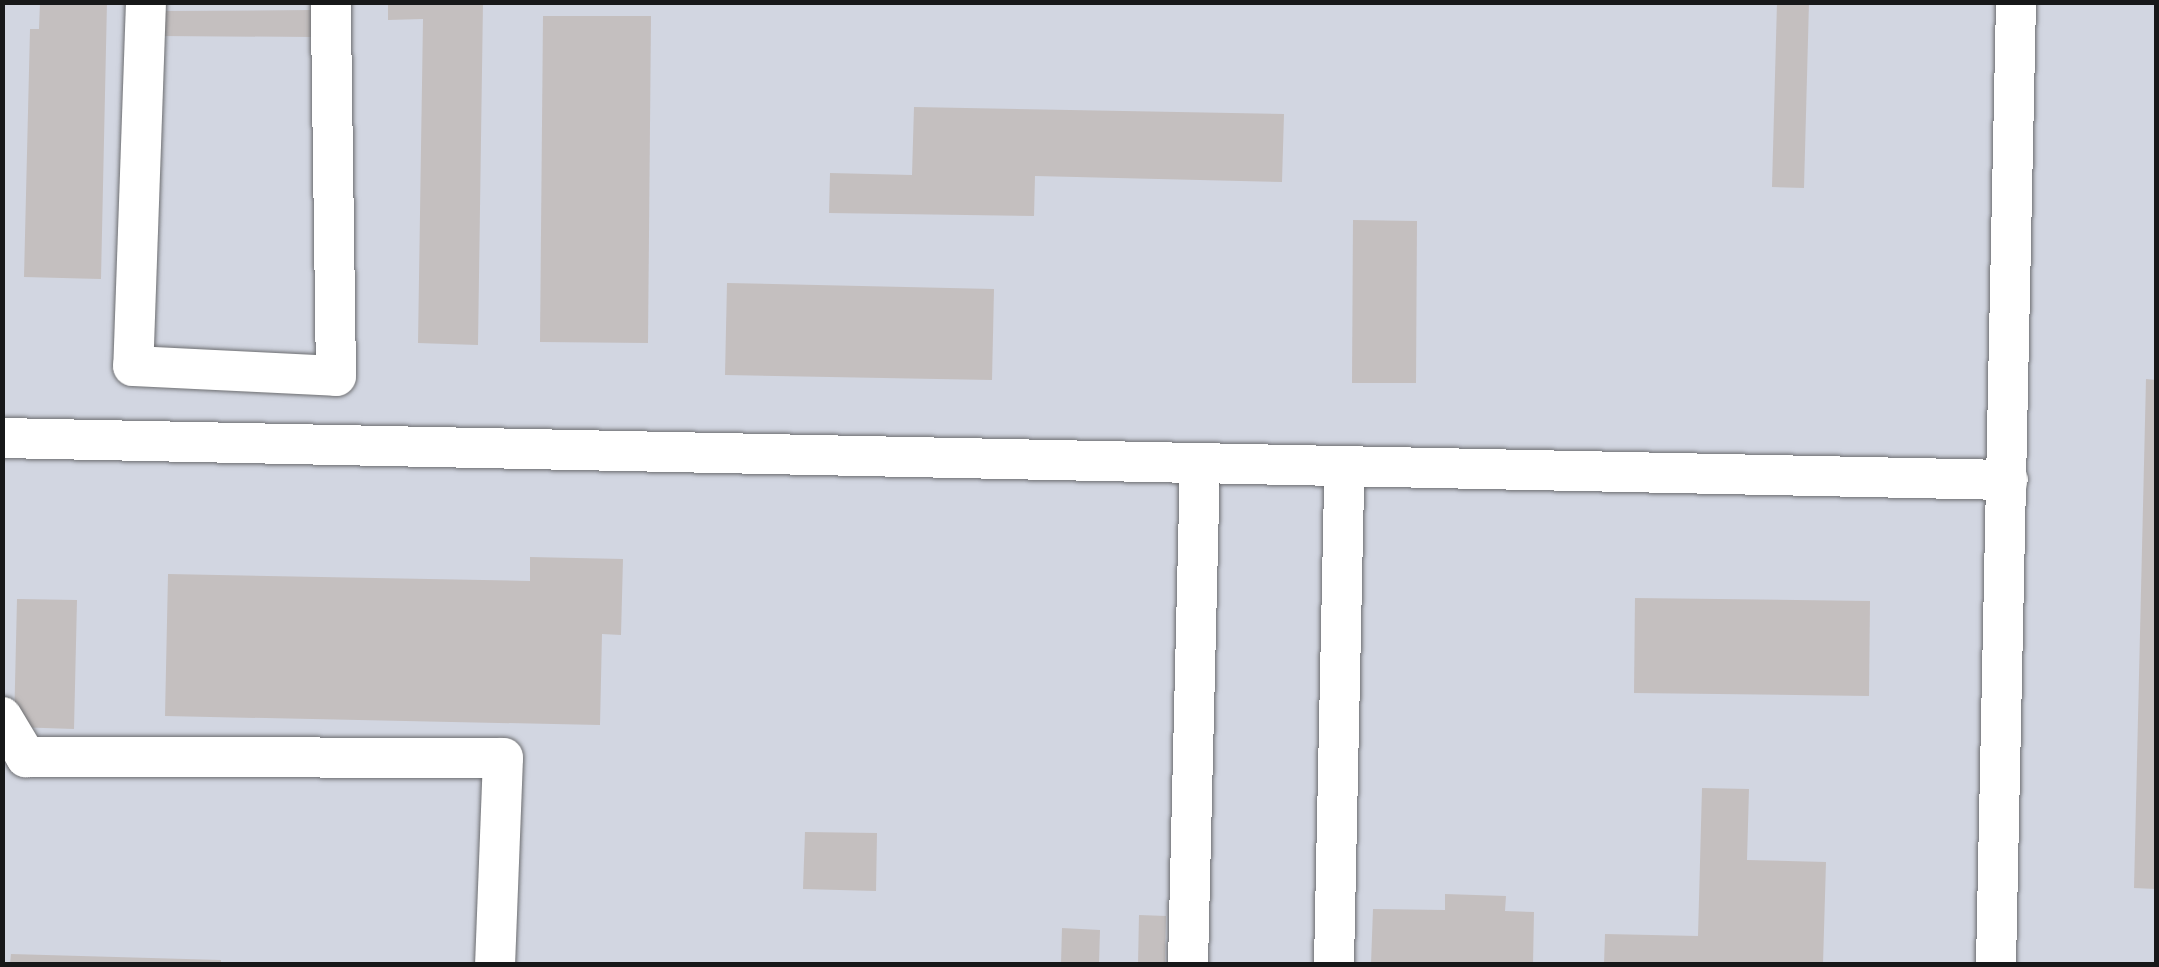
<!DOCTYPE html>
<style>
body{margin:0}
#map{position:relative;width:2159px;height:967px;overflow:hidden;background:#dfe0e4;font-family:"Asap Condensed",sans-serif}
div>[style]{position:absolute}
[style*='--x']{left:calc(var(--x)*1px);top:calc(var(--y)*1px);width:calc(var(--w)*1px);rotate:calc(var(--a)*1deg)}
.built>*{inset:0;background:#d2d6e1}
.building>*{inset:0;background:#c4bfbf}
.roads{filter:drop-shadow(0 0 2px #6c6d70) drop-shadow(0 0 2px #6c6d70)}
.minor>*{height:40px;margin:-20px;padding:0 20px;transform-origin:20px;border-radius:20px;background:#fff}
span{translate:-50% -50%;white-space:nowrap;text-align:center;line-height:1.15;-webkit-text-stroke:8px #dfe0e4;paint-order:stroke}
.frame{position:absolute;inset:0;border:5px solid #171819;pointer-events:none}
</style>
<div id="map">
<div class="built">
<i style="clip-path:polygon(3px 3px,2156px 3px,2156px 964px,3px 964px)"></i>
</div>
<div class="building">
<i style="clip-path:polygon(40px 2px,107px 2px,101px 279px,24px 277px,30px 29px,39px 29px)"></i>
<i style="clip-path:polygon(388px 2px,483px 2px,478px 345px,418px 343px,423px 19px,388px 20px)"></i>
<i style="clip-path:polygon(1777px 2px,1809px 2px,1804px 188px,1772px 187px)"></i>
<i style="clip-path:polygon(314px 10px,313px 37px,161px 36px,161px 11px)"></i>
<i style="clip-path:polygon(543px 16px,651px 16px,648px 343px,540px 342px)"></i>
<i style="clip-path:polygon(914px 107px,1284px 114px,1282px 182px,1035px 176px,1034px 216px,829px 213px,830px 173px,912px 175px)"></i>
<i style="clip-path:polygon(1353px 220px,1417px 221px,1416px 383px,1352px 383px)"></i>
<i style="clip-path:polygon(727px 283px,994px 289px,992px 380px,725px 375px)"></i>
<i style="clip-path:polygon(2146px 379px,2156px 380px,2156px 889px,2134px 888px)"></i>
<i style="clip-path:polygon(530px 557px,623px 559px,621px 635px,602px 634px,600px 725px,165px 716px,168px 574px,530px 581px)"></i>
<i style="clip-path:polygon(1635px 598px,1870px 601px,1869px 696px,1634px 693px)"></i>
<i style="clip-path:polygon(17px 599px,77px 600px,74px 729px,14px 727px)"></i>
<i style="clip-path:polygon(1702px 788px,1749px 789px,1747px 860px,1826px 862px,1823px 964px,1604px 964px,1605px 934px,1698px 936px)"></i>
<i style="clip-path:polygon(805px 832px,877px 833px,876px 891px,803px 889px)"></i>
<i style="clip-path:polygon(1445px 894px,1506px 896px,1505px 911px,1534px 912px,1533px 964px,1371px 964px,1373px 909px,1445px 910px)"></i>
<i style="clip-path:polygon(1139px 915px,1166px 916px,1165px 964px,1138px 964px)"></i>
<i style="clip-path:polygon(1062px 928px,1100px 930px,1099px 964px,1061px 964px)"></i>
<i style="clip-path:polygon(11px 954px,221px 960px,221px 964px,10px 964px)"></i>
</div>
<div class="roads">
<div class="minor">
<i style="--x:146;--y:2;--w:364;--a:92"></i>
<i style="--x:133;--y:366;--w:203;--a:2.8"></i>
<i style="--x:336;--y:376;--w:374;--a:-90.8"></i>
<i style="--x:2;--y:438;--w:2006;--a:1.2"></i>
<i style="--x:2;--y:717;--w:47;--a:59"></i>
<i style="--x:26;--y:757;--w:477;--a:0.1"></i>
<i style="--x:503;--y:758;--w:206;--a:92.2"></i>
<i style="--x:1188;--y:964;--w:501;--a:-88.63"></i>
<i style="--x:1334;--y:964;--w:497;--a:-88.8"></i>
<i style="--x:1996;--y:964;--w:962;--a:-88.81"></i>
</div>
</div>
<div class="frame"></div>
</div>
